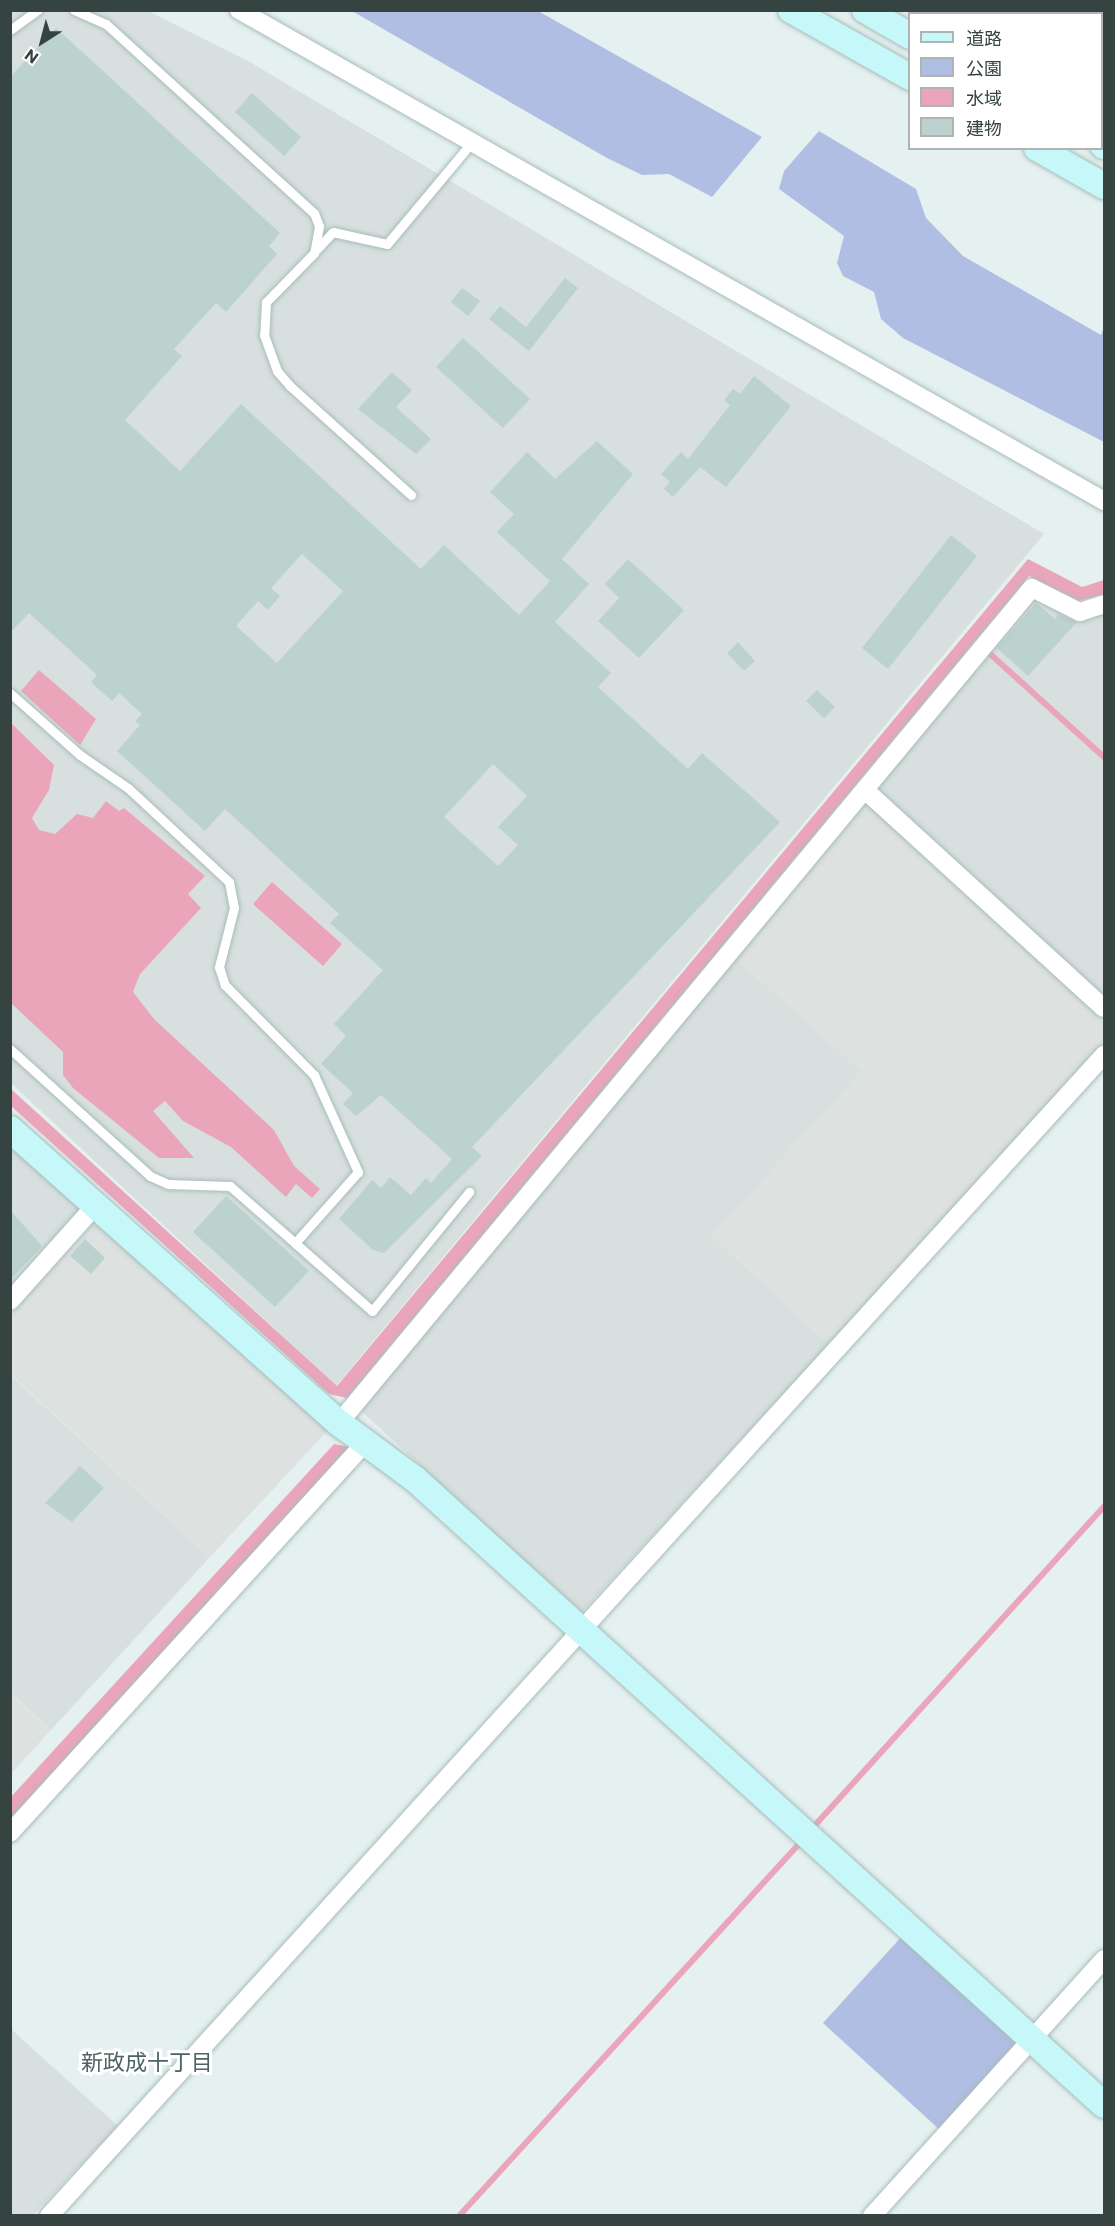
<!DOCTYPE html>
<meta charset="utf-8">
<style>
body{margin:0}
#map{position:relative;width:1115px;height:2226px;overflow:hidden;background:#e5f1f1;font-family:Commissioner,"Noto Sans JP",sans-serif}
div>[style]{position:absolute}
[style*='--x']{left:calc(var(--x)*1px);top:calc(var(--y)*1px);width:calc(var(--w)*1px);rotate:calc(var(--a)*1deg)}
.industrial>*{inset:0;background:#d7e0df}
.green>*{inset:0;background:#b0bee3}
.parking>*{inset:0;background:#dde2e1}
.water>*{inset:0;background:#eaa5bb}
.stream>*{height:6px;margin:-3px;padding:0 3px;transform-origin:3px;border-radius:3px;background:#eaa5bb}
.building>*{inset:0;background:#bbd2cf}
.roads{filter:drop-shadow(0 0 2px #a8bcba) drop-shadow(0 0 2px #a8bcba)}
.lane>*{height:9px;margin:-4.5px;padding:0 4.5px;transform-origin:4.5px;border-radius:4.5px;background:#fff}
.street>*{height:18px;margin:-9px;padding:0 9px;transform-origin:9px;border-radius:9px;background:#fff}
.secondary>*{height:26px;margin:-13px;padding:0 13px;transform-origin:13px;border-radius:13px;background:#c6f8fa}
span{translate:-50% -50%;white-space:nowrap;text-align:center;line-height:1.15;-webkit-text-stroke:6px #fff;paint-order:stroke}
.neighbourhood-label{font-size:22px;color:#4d6562}
.frame{position:absolute;inset:0;border:12px solid #354341;pointer-events:none}
.legend{position:absolute;left:908px;top:12px;width:195px;height:138px;box-sizing:border-box;background:#fff;border:2px solid #aeb4b3;margin:0;padding:8px 10px;list-style:none;font-size:18px;color:#354341}
.legend li{display:flex;align-items:center;gap:12px;height:30px}
.legend b{width:30px;border:2px solid #aeb4b3}
.north{position:absolute;left:12px;top:12px;width:60px;height:60px;-webkit-text-stroke:4px #fff;paint-order:stroke;rotate:216deg;font-size:16px;font-weight:700;line-height:24px;text-align:center;color:#354341}
.north::after{content:'';display:block;margin:auto;width:21px;height:27px;background:#354341;clip-path:polygon(50% 0,100% 100%,50% 72%,0 100%)}
</style>
<div id="map">
<div class="industrial">
<i style="clip-path:polygon(10px 11px,148px 11px,250px 62px,1044px 534px,336px 1386px,11px 1083px)"></i>
<i style="clip-path:polygon(920px 11px,1104px 11px,1104px 115px,1102px 14px)"></i>
<i style="clip-path:polygon(1033px 598px,1080px 620px,1104px 614px,1104px 1000px,879px 795px,875px 784px)"></i>
<i style="clip-path:polygon(733px 956px,862px 1071px,712px 1236px,829px 1344px,581px 1613px,360px 1410px)"></i>
<i style="clip-path:polygon(11px 1141px,85px 1208px,11px 1291px)"></i>
<i style="clip-path:polygon(10px 1375px,210px 1557px,51px 1730px,11px 1693px)"></i>
<i style="clip-path:polygon(11px 2029px,118px 2126px,33px 2215px,11px 2215px)"></i>
</div>
<div class="green">
<i style="clip-path:polygon(352px 11px,538px 11px,762px 137px,712px 197px,669px 174px,642px 175px,607px 158px)"></i>
<i style="clip-path:polygon(819px 131px,916px 189px,926px 218px,963px 256px,1101px 335px,1104px 327px,1104px 442px,903px 338px,881px 319px,874px 292px,843px 276px,837px 263px,844px 236px,779px 189px,784px 171px)"></i>
<i style="clip-path:polygon(903px 1935px,1016px 2038px,1016px 2048px,941px 2131px,823px 2023px)"></i>
</div>
<div class="parking">
<i style="clip-path:polygon(872px 804px,1104px 1018px,1104px 1043px,829px 1344px,712px 1236px,861px 1071px,733px 956px,858px 806px)"></i>
<i style="clip-path:polygon(97px 1219px,329px 1429px,210px 1557px,11px 1375px,10px 1315px)"></i>
<i style="clip-path:polygon(10px 1693px,51px 1730px,11px 1774px,10px 1774px)"></i>
</div>
<div class="water">
<i style="clip-path:polygon(1028px 559px,1082px 587px,1104px 580px,1104px 594px,1078px 601px,1029px 576px,347px 1398px,329px 1394px,11px 1106px,11px 1089px,337px 1386px)"></i>
<i style="clip-path:polygon(39px 670px,96px 719px,80px 745px,21px 691px)"></i>
<i style="clip-path:polygon(11px 723px,54px 765px,49px 790px,32px 818px,39px 830px,55px 834px,77px 814px,93px 818px,106px 801px,119px 811px,124px 808px,205px 876px,188px 894px,201px 908px,140px 974px,133px 992px,154px 1019px,274px 1130px,294px 1166px,320px 1189px,312px 1198px,296px 1184px,286px 1197px,231px 1147px,183px 1121px,165px 1101px,153px 1111px,194px 1158px,159px 1158px,73px 1088px,63px 1075px,63px 1052px,11px 1003px)"></i>
<i style="clip-path:polygon(272px 882px,342px 944px,323px 966px,253px 904px)"></i>
<i style="clip-path:polygon(334px 1444px,349px 1447px,11px 1818px,10px 1798px)"></i>
</div>
<div class="stream">
<i style="--x:988;--y:652;--w:156;--a:42.2"></i>
<i style="--x:817;--y:1823;--w:427;--a:-47.8"></i>
<i style="--x:459;--y:2216;--w:503;--a:-47.58"></i>
</div>
<div class="building">
<i style="clip-path:polygon(evenodd,56px 28px,280px 233px,269px 246px,277px 254px,226px 312px,216px 303px,174px 349px,182px 356px,125px 420px,180px 471px,241px 404px,421px 569px,444px 545px,519px 615px,550px 581px,497px 532px,514px 514px,490px 492px,527px 452px,555px 479px,597px 441px,633px 474px,562px 559px,589px 584px,555px 622px,611px 673px,598px 687px,688px 769px,702px 753px,780px 822px,472px 1147px,482px 1156px,384px 1253px,373px 1250px,339px 1219px,372px 1180px,381px 1188px,390px 1177px,411px 1195px,426px 1178px,431px 1183px,452px 1159px,381px 1095px,356px 1116px,343px 1104px,353px 1093px,321px 1064px,346px 1036px,334px 1024px,383px 970px,330px 923px,339px 914px,225px 809px,205px 831px,117px 751px,140px 725px,135px 721px,142px 714px,119px 693px,112px 701px,91px 682px,97px 675px,29px 613px,10px 633px,10px 77px,56px 28px,302px 554px,343px 591px,277px 663px,236px 626px,258px 601px,268px 610px,280px 596px,271px 588px,302px 554px,56px 28px,493px 764px,527px 796px,498px 827px,518px 845px,498px 866px,444px 817px,493px 764px)"></i>
<i style="clip-path:polygon(252px 93px,301px 137px,284px 156px,235px 112px)"></i>
<i style="clip-path:polygon(565px 278px,578px 288px,529px 351px,489px 319px,500px 306px,526px 327px)"></i>
<i style="clip-path:polygon(462px 288px,480px 301px,468px 316px,451px 302px)"></i>
<i style="clip-path:polygon(463px 338px,530px 399px,503px 428px,436px 367px)"></i>
<i style="clip-path:polygon(392px 372px,412px 390px,396px 407px,431px 439px,416px 454px,358px 409px)"></i>
<i style="clip-path:polygon(754px 376px,791px 406px,726px 487px,700px 467px,673px 497px,664px 489px,670px 482px,661px 474px,681px 452px,688px 459px,730px 405px,724px 400px,733px 389px,740px 394px)"></i>
<i style="clip-path:polygon(951px 535px,977px 556px,888px 669px,862px 648px)"></i>
<i style="clip-path:polygon(628px 559px,684px 610px,639px 658px,598px 621px,619px 598px,605px 584px)"></i>
<i style="clip-path:polygon(1036px 603px,1055px 619px,1058px 614px,1077px 622px,1028px 676px,997px 648px)"></i>
<i style="clip-path:polygon(738px 642px,755px 661px,744px 671px,727px 653px)"></i>
<i style="clip-path:polygon(817px 690px,835px 707px,824px 718px,806px 701px)"></i>
<i style="clip-path:polygon(226px 1196px,309px 1271px,275px 1307px,193px 1232px)"></i>
<i style="clip-path:polygon(10px 1210px,42px 1246px,10px 1280px)"></i>
<i style="clip-path:polygon(85px 1239px,105px 1258px,91px 1274px,70px 1256px)"></i>
<i style="clip-path:polygon(80px 1466px,104px 1488px,72px 1522px,45px 1503px)"></i>
</div>
<div class="roads">
<div class="lane">
<i style="--x:74;--y:10;--w:35;--a:24"></i>
<i style="--x:106;--y:24;--w:281;--a:42.3"></i>
<i style="--x:314;--y:213;--w:14;--a:69"></i>
<i style="--x:319;--y:226;--w:27;--a:100"></i>
<i style="--x:314;--y:253;--w:69;--a:134.4"></i>
<i style="--x:266;--y:302;--w:33;--a:93"></i>
<i style="--x:264;--y:335;--w:38;--a:70"></i>
<i style="--x:277;--y:371;--w:20;--a:49"></i>
<i style="--x:290;--y:386;--w:163;--a:42"></i>
<i style="--x:10;--y:30;--w:34;--a:-36"></i>
<i style="--x:317;--y:249;--w:23;--a:-47"></i>
<i style="--x:333;--y:232;--w:55;--a:12.5"></i>
<i style="--x:387;--y:244;--w:133;--a:-50.2"></i>
<i style="--x:10;--y:693;--w:94;--a:41.5"></i>
<i style="--x:80;--y:755;--w:58;--a:34.5"></i>
<i style="--x:128;--y:788;--w:138;--a:42.9"></i>
<i style="--x:229;--y:882;--w:26;--a:79"></i>
<i style="--x:234;--y:908;--w:61;--a:104.3"></i>
<i style="--x:219;--y:967;--w:19;--a:72"></i>
<i style="--x:225;--y:985;--w:127;--a:45.3"></i>
<i style="--x:314;--y:1075;--w:107;--a:65.6"></i>
<i style="--x:358;--y:1172;--w:95;--a:131.6"></i>
<i style="--x:295;--y:1243;--w:103;--a:41.4"></i>
<i style="--x:372;--y:1311;--w:154;--a:-50.8"></i>
<i style="--x:10;--y:1049;--w:189;--a:42.2"></i>
<i style="--x:150;--y:1176;--w:20;--a:24"></i>
<i style="--x:168;--y:1184;--w:62;--a:1.8"></i>
<i style="--x:230;--y:1186;--w:86;--a:41.2"></i>
</div>
<div class="street">
<i style="--x:239;--y:10;--w:995;--a:29.58"></i>
<i style="--x:865;--y:790;--w:323;--a:42.4"></i>
<i style="--x:10;--y:1301;--w:127;--a:-48.2"></i>
<i style="--x:339;--y:1423;--w:1085;--a:-50.31"></i>
<i style="--x:1032;--y:588;--w:54;--a:26.6"></i>
<i style="--x:1080;--y:612;--w:25;--a:-18"></i>
<i style="--x:10;--y:1833;--w:527;--a:-47.69"></i>
<i style="--x:49;--y:2216;--w:1569;--a:-47.74"></i>
<i style="--x:872;--y:2216;--w:346;--a:-47.9"></i>
</div>
<div class="secondary">
<i style="--x:791;--y:10;--w:137;--a:29.4"></i>
<i style="--x:865;--y:10;--w:52;--a:30"></i>
<i style="--x:1102;--y:144;--w:3;--a:45"></i>
<i style="--x:1037;--y:148;--w:77;--a:29.6"></i>
<i style="--x:10;--y:1129;--w:441;--a:41.8"></i>
<i style="--x:339;--y:1423;--w:96;--a:36.5"></i>
<i style="--x:416;--y:1480;--w:929;--a:42.25"></i>
</div>
</div>
<div class="neighbourhood-label">
<span style="left:147px;top:2062px">新政成十丁目</span>
</div>
<div class="frame"></div>
<ul class="legend">
<li><b style="height:8px;background:#c6f8fa"></b>道路</li>
<li><b style="height:16px;background:#b0bee3"></b>公園</li>
<li><b style="height:16px;background:#eaa5bb"></b>水域</li>
<li><b style="height:16px;background:#bbd2cf"></b>建物</li>
</ul>
<div class="north">N</div>
</div>
